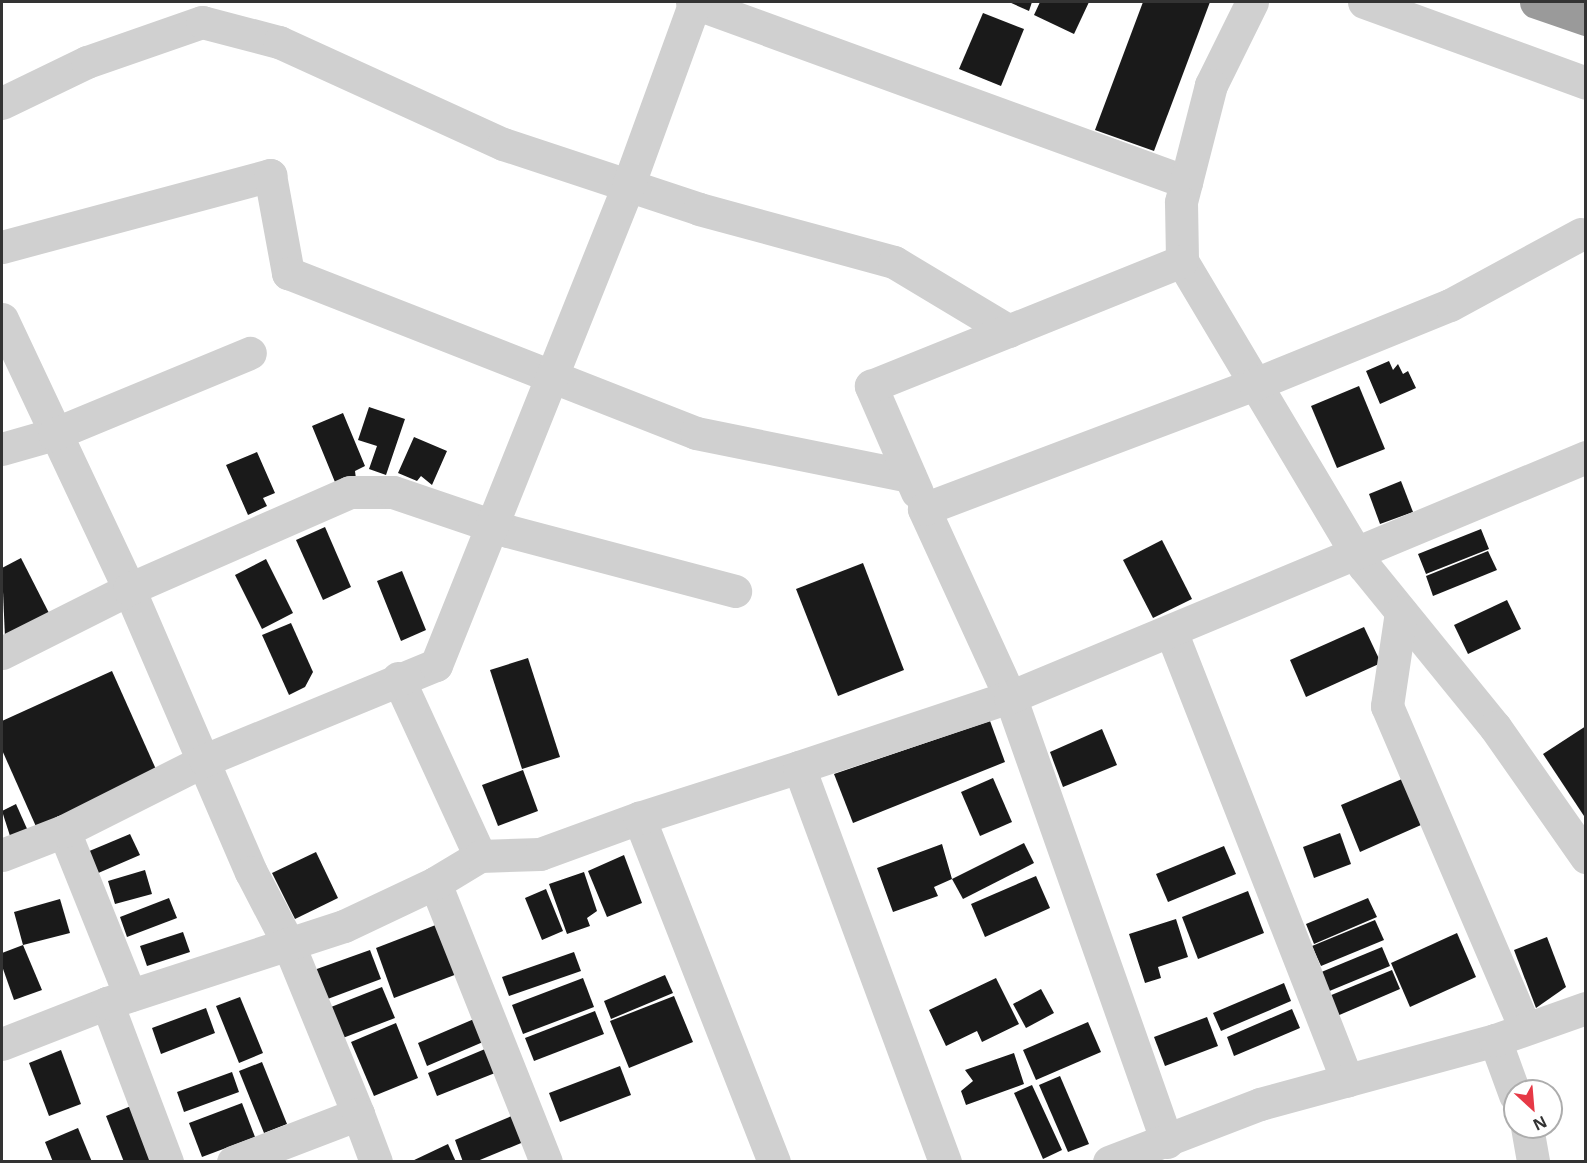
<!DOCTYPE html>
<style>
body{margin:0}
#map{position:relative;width:1587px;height:1163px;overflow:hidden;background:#fff;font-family:"Noto Sans",sans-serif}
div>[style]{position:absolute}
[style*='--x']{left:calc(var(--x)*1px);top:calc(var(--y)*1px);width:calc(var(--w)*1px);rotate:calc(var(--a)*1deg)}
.building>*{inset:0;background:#1a1a1a}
.minor>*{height:33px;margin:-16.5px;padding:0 16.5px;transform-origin:16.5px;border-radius:16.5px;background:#d0d0d0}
.highway>*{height:33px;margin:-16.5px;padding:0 16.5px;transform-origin:16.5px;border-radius:16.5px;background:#9a9a9a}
span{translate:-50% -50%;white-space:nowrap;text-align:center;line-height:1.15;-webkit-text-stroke:6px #fff;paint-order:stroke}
.frame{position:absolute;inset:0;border:3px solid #333;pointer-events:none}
.north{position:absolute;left:1503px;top:1079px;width:60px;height:60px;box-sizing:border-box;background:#fff;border:2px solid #adadad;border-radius:50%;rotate:154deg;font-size:16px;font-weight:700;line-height:24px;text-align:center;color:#333}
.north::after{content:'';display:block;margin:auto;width:21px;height:27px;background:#e63946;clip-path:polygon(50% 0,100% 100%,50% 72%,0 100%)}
</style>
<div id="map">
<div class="building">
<i style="clip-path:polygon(1009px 2px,1032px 2px,1029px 11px)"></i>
<i style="clip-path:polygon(1040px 2px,1089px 2px,1074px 34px,1034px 15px)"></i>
<i style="clip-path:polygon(1143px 2px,1210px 2px,1154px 151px,1095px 130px)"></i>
<i style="clip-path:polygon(983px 13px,1024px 29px,1001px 86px,959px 69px)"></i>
<i style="clip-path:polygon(1389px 361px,1393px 370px,1398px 364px,1403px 374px,1408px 371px,1416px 388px,1380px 404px,1366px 371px)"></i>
<i style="clip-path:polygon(1359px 386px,1385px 449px,1337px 468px,1311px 406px)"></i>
<i style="clip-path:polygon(369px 407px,405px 419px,386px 475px,369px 469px,377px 446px,358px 440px)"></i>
<i style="clip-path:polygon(343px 413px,365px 466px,355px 471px,356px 479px,337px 487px,312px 426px)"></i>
<i style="clip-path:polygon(414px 437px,447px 451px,432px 485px,421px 476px,417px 481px,398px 473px)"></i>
<i style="clip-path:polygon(257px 452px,275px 493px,263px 498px,267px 506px,248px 515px,226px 465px)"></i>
<i style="clip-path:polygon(1401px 481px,1413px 512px,1380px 524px,1369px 494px)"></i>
<i style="clip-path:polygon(325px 527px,351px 587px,323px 600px,296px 540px)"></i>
<i style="clip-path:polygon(1481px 529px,1489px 549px,1426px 574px,1418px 554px)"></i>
<i style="clip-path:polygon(1162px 540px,1192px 599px,1153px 618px,1123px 560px)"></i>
<i style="clip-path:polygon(1488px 551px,1497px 570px,1433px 596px,1426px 576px)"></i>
<i style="clip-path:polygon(21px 558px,50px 615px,5px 638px,2px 568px)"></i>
<i style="clip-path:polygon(266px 559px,293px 613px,262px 629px,235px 575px)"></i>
<i style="clip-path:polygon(863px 563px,904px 670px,838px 696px,796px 589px)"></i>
<i style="clip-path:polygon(402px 571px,426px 630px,401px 641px,377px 581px)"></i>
<i style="clip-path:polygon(1507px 600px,1521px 629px,1468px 654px,1454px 625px)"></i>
<i style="clip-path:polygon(291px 623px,313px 672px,305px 687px,289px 695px,262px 635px)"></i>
<i style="clip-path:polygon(1364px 627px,1381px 663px,1306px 697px,1290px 660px)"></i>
<i style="clip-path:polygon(528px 658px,560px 757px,522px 769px,490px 670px)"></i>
<i style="clip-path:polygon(112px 671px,163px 785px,42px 840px,2px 750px,2px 721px)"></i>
<i style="clip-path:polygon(990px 721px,1005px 762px,853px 823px,834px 774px)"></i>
<i style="clip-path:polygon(1586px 726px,1586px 819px,1543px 754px)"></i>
<i style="clip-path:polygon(1102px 729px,1117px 765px,1063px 787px,1050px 752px)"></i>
<i style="clip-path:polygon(523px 770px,538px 811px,498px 826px,482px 785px)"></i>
<i style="clip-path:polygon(993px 778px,1012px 822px,980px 836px,961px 792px)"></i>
<i style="clip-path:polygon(1402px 779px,1421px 825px,1360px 852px,1341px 805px)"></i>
<i style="clip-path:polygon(16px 804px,28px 831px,11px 839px,2px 811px)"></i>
<i style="clip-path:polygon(1340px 833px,1351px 864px,1314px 878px,1303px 847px)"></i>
<i style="clip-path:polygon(130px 834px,140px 855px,96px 874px,87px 852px)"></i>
<i style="clip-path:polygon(1024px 843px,1034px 863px,963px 899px,952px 879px)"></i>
<i style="clip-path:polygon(942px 844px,952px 879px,934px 887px,938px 896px,893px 912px,877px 868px)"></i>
<i style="clip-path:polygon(1224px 846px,1236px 874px,1168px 902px,1156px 874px)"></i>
<i style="clip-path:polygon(316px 852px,338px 898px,295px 919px,272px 873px)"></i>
<i style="clip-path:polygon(624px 855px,642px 903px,607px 917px,588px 871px)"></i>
<i style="clip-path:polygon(145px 870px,152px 894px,115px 904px,108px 881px)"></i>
<i style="clip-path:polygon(584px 872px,597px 911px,587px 918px,590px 926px,567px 934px,549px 884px)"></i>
<i style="clip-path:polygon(1036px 876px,1050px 908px,985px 937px,971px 904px)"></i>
<i style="clip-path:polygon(546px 889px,563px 931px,542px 940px,525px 898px)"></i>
<i style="clip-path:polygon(1248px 891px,1264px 933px,1198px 959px,1182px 917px)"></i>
<i style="clip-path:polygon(169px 898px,177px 918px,127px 937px,120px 917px)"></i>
<i style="clip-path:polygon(1368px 898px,1377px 917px,1314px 944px,1306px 924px)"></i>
<i style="clip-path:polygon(60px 899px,70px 933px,23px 945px,14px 912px)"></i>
<i style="clip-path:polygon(1176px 919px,1188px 957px,1158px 967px,1161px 978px,1145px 983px,1129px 934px)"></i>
<i style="clip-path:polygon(1375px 920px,1384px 940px,1321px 966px,1312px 946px)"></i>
<i style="clip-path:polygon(446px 921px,465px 971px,394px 998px,376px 948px)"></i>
<i style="clip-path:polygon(183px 932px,190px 952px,147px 966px,140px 946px)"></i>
<i style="clip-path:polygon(1457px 933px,1476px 977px,1410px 1007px,1391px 963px)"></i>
<i style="clip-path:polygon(1547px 937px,1566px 987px,1536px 1008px,1514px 950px)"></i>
<i style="clip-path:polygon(23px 945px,42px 990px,14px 1000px,2px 966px,2px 953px)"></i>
<i style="clip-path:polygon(1382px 947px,1390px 966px,1327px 992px,1319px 973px)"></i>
<i style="clip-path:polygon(370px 950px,381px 979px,325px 1000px,314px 970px)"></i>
<i style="clip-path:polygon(574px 952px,581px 971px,509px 996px,502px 977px)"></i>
<i style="clip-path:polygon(1392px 970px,1400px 989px,1337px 1016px,1329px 996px)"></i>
<i style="clip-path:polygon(665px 975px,673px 993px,611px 1019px,604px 1001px)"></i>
<i style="clip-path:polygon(583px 978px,594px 1007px,523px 1034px,512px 1005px)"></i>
<i style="clip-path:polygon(996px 978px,1019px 1024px,982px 1042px,977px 1031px,946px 1046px,929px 1010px)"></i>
<i style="clip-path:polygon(1284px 983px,1291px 1001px,1221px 1031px,1213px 1013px)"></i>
<i style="clip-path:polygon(382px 987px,395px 1018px,335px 1041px,331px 1007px)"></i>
<i style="clip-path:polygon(1041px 989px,1054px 1013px,1026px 1028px,1013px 1004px)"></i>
<i style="clip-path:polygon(674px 996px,693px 1042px,629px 1068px,610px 1021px)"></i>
<i style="clip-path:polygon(240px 997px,263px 1053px,239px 1063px,216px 1006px)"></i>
<i style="clip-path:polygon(206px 1008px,215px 1033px,161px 1054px,152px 1028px)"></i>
<i style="clip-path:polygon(1292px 1009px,1300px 1028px,1234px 1056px,1227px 1037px)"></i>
<i style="clip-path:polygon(595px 1011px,604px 1034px,534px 1061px,525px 1038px)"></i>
<i style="clip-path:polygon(1207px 1017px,1218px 1046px,1165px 1066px,1154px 1037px)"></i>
<i style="clip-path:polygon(474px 1019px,483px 1042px,427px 1066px,418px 1043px)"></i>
<i style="clip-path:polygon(1088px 1022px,1101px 1052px,1036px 1080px,1023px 1050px)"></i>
<i style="clip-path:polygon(396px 1023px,418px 1078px,374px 1096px,351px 1042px)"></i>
<i style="clip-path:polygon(485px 1049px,495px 1073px,437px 1096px,428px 1073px)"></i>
<i style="clip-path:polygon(61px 1050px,81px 1104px,49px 1116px,29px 1063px)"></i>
<i style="clip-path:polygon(1014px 1053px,1024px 1084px,966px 1105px,961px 1091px,973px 1081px,965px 1070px)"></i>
<i style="clip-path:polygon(262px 1062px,287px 1124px,264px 1133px,239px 1071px)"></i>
<i style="clip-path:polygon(620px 1066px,631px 1095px,560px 1122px,549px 1093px)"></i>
<i style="clip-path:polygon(232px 1072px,239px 1092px,184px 1112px,177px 1092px)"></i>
<i style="clip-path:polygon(1060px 1076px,1089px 1144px,1068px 1152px,1039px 1085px)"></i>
<i style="clip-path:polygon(1032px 1085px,1062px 1150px,1043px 1159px,1014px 1093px)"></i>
<i style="clip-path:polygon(242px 1103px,255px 1137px,202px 1157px,189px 1123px)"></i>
<i style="clip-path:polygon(131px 1106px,153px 1162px,124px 1162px,106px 1116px)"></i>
<i style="clip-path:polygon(514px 1115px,526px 1141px,475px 1162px,463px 1162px,455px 1140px)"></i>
<i style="clip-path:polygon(78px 1128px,92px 1162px,53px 1162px,45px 1142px)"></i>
<i style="clip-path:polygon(448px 1144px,456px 1162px,410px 1162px)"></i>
</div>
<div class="minor">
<i style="--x:692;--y:2;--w:526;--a:20.02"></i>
<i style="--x:1252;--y:2;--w:93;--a:116.3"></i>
<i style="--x:1211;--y:85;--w:121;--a:104.4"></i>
<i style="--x:1181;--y:202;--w:59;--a:89"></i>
<i style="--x:1182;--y:261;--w:355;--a:59.2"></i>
<i style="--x:1364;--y:566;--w:208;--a:50.9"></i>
<i style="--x:1495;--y:727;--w:159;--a:55"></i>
<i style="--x:1364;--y:2;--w:236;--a:20"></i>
<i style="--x:2;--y:103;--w:94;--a:-25.8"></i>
<i style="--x:87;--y:62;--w:122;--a:-19.2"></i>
<i style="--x:202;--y:22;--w:80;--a:14.6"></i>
<i style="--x:279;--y:42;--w:246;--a:24.5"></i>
<i style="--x:503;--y:144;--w:206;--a:18.3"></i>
<i style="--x:699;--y:209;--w:202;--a:15.2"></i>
<i style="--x:894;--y:262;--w:134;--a:31"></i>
<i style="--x:2;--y:247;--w:278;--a:-15"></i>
<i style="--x:270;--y:175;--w:100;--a:79.6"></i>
<i style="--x:288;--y:273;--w:438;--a:21.4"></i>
<i style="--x:696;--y:433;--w:218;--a:11.4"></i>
<i style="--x:2;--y:319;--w:298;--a:64.8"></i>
<i style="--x:129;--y:589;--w:308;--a:66.7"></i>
<i style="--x:251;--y:872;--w:80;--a:62.5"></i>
<i style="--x:288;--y:943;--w:185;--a:67.7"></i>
<i style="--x:2;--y:449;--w:54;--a:-16.1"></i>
<i style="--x:54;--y:434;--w:212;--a:-22.5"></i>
<i style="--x:917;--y:492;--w:116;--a:-113.5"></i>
<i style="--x:871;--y:386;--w:335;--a:-21.9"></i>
<i style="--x:1401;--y:612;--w:95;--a:98.5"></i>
<i style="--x:1387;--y:706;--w:350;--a:66.8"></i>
<i style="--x:1171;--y:631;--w:483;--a:68.6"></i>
<i style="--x:2;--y:653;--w:142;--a:-26.7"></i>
<i style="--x:129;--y:589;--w:241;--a:-23.7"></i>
<i style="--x:350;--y:492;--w:43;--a:0"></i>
<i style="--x:393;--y:492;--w:121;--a:18.7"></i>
<i style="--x:508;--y:531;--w:235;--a:14.8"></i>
<i style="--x:398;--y:678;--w:196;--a:65.3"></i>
<i style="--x:64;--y:831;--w:177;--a:68.1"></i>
<i style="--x:2;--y:855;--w:66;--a:-21.2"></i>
<i style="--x:64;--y:831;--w:158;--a:-26.7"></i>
<i style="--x:205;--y:760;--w:250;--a:-22.4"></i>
<i style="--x:436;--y:665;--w:516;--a:-68.16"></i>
<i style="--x:628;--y:186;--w:196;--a:-70"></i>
<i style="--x:435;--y:883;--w:300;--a:68.3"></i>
<i style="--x:107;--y:1003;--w:170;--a:69.3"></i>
<i style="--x:1495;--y:1040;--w:59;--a:70"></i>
<i style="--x:2;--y:1044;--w:113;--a:-21.3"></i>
<i style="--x:107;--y:1003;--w:249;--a:-18"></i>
<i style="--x:344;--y:926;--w:101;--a:-25.3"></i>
<i style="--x:435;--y:883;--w:52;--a:-31"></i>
<i style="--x:480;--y:856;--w:60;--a:-1.9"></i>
<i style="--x:540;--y:854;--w:105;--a:-20"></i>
<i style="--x:1527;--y:1127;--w:36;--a:80"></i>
<i style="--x:1167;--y:1142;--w:472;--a:-109.4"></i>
<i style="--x:1010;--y:697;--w:207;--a:-114.6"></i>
<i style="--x:924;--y:509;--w:354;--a:-20.7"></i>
<i style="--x:1255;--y:384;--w:210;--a:-22.1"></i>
<i style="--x:1450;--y:305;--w:149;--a:-28.5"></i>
<i style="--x:233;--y:1162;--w:134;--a:-21"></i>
<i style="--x:358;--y:1114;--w:51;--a:69.4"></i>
<i style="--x:774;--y:1162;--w:370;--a:-111.4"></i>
<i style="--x:639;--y:818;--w:168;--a:-17.7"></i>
<i style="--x:945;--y:1162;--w:421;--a:-110.3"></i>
<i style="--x:799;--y:767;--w:222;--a:-18.4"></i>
<i style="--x:1010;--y:697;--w:624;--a:-22.62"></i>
<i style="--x:1109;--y:1162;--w:162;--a:-21"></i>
<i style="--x:1260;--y:1104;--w:244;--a:-15.2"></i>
<i style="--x:1495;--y:1040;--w:96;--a:-19.4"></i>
</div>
<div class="highway">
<i style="--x:1536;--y:2;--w:53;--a:18.8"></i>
</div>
<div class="frame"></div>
<div class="north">N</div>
</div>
